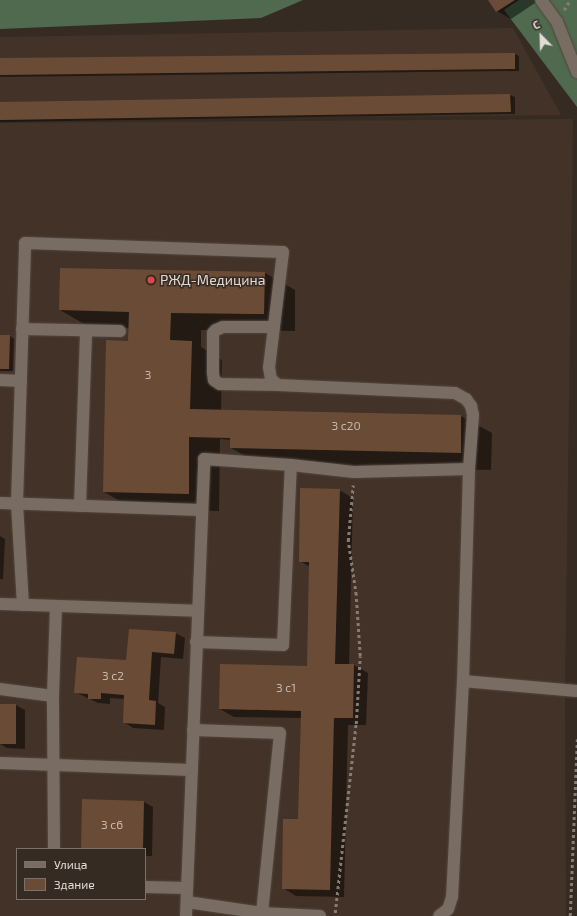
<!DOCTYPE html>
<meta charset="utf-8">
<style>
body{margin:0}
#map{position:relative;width:577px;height:916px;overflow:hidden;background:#362b23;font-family:"Exo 2",sans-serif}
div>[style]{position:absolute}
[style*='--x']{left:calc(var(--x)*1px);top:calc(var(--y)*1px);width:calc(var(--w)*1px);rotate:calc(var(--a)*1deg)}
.built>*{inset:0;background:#433227}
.forest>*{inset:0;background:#506a4f}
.shadow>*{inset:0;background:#0007}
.building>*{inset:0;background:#6a4c36}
.path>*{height:2.5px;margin-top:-1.25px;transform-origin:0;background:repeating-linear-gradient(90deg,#857c75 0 3px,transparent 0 6px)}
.roads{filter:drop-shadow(0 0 1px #504741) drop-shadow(0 0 1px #504741)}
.minor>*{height:12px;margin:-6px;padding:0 6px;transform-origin:6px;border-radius:6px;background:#796c63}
.dots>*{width:11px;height:11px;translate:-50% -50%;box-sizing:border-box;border:2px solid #362b23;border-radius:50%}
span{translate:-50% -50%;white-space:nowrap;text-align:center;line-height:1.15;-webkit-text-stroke:3px #362b23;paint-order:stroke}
.number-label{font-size:12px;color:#c5b7ae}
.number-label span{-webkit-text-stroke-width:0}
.poi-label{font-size:14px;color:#e3dbd6}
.left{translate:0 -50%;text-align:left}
.legend{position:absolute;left:16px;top:848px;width:130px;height:52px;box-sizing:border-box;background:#362b23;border:1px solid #7b716b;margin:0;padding:5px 7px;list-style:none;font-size:12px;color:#e3dbd6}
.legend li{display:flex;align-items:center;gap:8px;height:20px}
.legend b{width:20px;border:1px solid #7b716b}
.north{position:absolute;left:521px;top:16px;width:40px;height:40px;-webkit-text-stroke:3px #362b23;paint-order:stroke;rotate:337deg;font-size:11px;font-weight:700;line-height:16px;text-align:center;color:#e3dbd6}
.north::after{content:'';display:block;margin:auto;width:14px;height:18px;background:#e3dbd6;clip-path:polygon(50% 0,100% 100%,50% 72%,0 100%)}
</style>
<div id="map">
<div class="built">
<i style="clip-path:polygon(513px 28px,561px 115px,0 120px,0 37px)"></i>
<i style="clip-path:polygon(evenodd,573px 119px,565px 690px,566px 916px,0 916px,0 123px,573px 119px,17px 849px,145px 849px,145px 899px,17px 899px,17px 849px)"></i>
</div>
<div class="forest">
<i style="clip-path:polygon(0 0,303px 0,261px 18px,0 29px)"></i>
<i style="clip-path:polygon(519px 0,577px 0,577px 107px,504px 10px)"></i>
</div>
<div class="shadow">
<i style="clip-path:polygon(490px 0,538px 0,538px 1px,511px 19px,497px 11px)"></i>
<i style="clip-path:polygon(515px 54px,519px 56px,519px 71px,0 77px,0 59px)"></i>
<i style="clip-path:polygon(510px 95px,515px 97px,515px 114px,0 122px,0 103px)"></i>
<i style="clip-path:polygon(265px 273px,295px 290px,295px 331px,201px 330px,201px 347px,222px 360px,221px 411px,461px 416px,492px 433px,491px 470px,261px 465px,231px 448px,231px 440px,220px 439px,219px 511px,134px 509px,104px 492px,129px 342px,130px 328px,91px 328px,60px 310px)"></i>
<i style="clip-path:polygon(0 336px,10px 336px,14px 339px,13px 371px,0 371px)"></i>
<i style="clip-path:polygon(339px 490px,353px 498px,349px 665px,354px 665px,368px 673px,366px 725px,348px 725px,344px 897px,296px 896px,283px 888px,299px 820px,301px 718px,234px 717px,220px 709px,308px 667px,310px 567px,300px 561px)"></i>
<i style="clip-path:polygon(0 536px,5px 539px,3px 579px,0 579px)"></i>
<i style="clip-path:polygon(175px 633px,185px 638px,183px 659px,161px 657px,158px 703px,165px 707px,164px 730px,133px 728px,124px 722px,125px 699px,110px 698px,110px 704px,98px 703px,75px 692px)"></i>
<i style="clip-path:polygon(0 705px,16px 705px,25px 710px,25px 749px,7px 748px,0 744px)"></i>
<i style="clip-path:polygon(144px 802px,153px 807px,152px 856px,145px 856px,145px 849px,82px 849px)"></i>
</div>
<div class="building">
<i style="clip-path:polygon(488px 0,515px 0,496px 12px)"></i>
<i style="clip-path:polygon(515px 53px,515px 69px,0 75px,0 58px)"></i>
<i style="clip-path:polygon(510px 94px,511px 112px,0 120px,0 102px)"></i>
<i style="clip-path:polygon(60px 268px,265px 272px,264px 314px,171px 313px,170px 340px,192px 341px,190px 409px,461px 415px,461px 453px,230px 448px,230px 438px,189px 437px,189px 494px,103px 492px,106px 340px,128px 341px,129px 312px,59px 310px)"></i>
<i style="clip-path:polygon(0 335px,10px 335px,9px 369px,0 369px)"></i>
<i style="clip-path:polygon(300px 488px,340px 489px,335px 664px,354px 664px,353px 718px,334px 718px,330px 890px,282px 889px,283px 819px,298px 819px,301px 711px,219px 709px,220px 664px,307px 666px,309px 562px,299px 562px)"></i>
<i style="clip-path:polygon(129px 629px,176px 632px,174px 654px,152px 652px,149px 700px,156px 701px,155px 725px,123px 723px,124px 695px,101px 693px,101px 699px,88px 699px,88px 694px,74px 693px,77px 657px,126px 660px)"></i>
<i style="clip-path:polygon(0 704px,16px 704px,16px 744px,0 744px)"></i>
<i style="clip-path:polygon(82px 799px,144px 801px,143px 849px,81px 849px)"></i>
</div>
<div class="path">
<i style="--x:564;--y:10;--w:12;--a:-59"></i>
<i style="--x:335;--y:913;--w:190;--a:-83.7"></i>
<i style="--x:356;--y:724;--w:68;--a:-86.6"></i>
<i style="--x:360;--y:656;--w:61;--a:-93.8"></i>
<i style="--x:356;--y:595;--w:55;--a:-98.4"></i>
<i style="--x:348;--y:541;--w:56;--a:-84.9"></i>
<i style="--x:570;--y:916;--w:177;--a:-87.7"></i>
</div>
<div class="roads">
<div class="minor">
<i style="--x:541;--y:0;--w:27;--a:54"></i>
<i style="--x:557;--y:22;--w:54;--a:68.2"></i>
<i style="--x:274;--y:327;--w:51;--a:180"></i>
<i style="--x:223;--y:327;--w:8;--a:157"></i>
<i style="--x:216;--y:330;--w:4;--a:135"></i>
<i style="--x:213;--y:333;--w:40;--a:90"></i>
<i style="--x:213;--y:373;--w:7;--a:82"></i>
<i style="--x:214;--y:380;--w:7;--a:34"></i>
<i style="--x:220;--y:384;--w:58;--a:1"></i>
<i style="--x:22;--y:329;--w:98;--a:1.2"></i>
<i style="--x:0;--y:380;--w:21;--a:3"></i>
<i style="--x:0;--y:503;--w:201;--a:2"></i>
<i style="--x:80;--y:506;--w:175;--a:-88"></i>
<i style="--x:0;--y:604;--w:198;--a:2"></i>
<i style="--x:23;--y:605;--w:102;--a:-93.4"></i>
<i style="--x:17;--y:503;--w:260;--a:-88.2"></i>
<i style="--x:25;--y:243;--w:258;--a:2"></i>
<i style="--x:283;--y:252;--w:116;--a:96.9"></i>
<i style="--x:269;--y:367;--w:12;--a:81"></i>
<i style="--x:271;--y:379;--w:9;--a:41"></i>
<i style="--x:278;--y:385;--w:177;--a:2.6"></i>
<i style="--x:455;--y:393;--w:13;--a:29"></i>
<i style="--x:466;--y:399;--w:9;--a:54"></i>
<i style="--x:471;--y:406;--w:9;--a:77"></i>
<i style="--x:473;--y:415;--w:54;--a:94.2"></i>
<i style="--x:469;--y:469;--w:212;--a:91.6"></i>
<i style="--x:463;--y:681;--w:216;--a:92.9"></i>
<i style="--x:452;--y:897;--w:13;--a:108"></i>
<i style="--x:448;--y:909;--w:11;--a:142"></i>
<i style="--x:196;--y:642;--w:87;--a:2"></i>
<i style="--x:283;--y:645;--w:180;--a:-87.5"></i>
<i style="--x:463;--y:681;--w:114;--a:5"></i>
<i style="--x:0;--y:689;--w:53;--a:7.5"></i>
<i style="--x:193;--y:730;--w:87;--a:2"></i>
<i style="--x:280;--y:733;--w:181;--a:95.7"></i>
<i style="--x:0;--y:763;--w:192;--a:2.1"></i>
<i style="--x:54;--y:849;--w:153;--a:-90.4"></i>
<i style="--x:53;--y:696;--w:90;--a:-88.1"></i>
<i style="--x:145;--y:887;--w:42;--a:1.4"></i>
<i style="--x:187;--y:902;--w:76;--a:8.3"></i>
<i style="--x:262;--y:913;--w:58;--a:3"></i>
<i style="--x:186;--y:916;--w:457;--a:-87.7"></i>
<i style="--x:204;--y:459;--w:87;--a:3.9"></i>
<i style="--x:291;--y:465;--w:63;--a:6.3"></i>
<i style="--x:354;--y:472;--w:115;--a:-1.5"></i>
</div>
</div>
<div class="dots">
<i style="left:151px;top:280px;background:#e0444e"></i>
</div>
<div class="number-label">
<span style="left:148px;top:375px">3</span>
<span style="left:346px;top:426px">3 с20</span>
<span style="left:113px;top:676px">3 с2</span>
<span style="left:286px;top:688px">3 с1</span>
<span style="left:112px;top:825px">3 с6</span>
</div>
<div class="poi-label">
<span class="left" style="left:160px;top:280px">РЖД-Медицина</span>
</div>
<ul class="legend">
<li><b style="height:5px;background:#796c63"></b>Улица</li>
<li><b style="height:11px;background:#6a4c36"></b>Здание</li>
</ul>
<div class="north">С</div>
</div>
